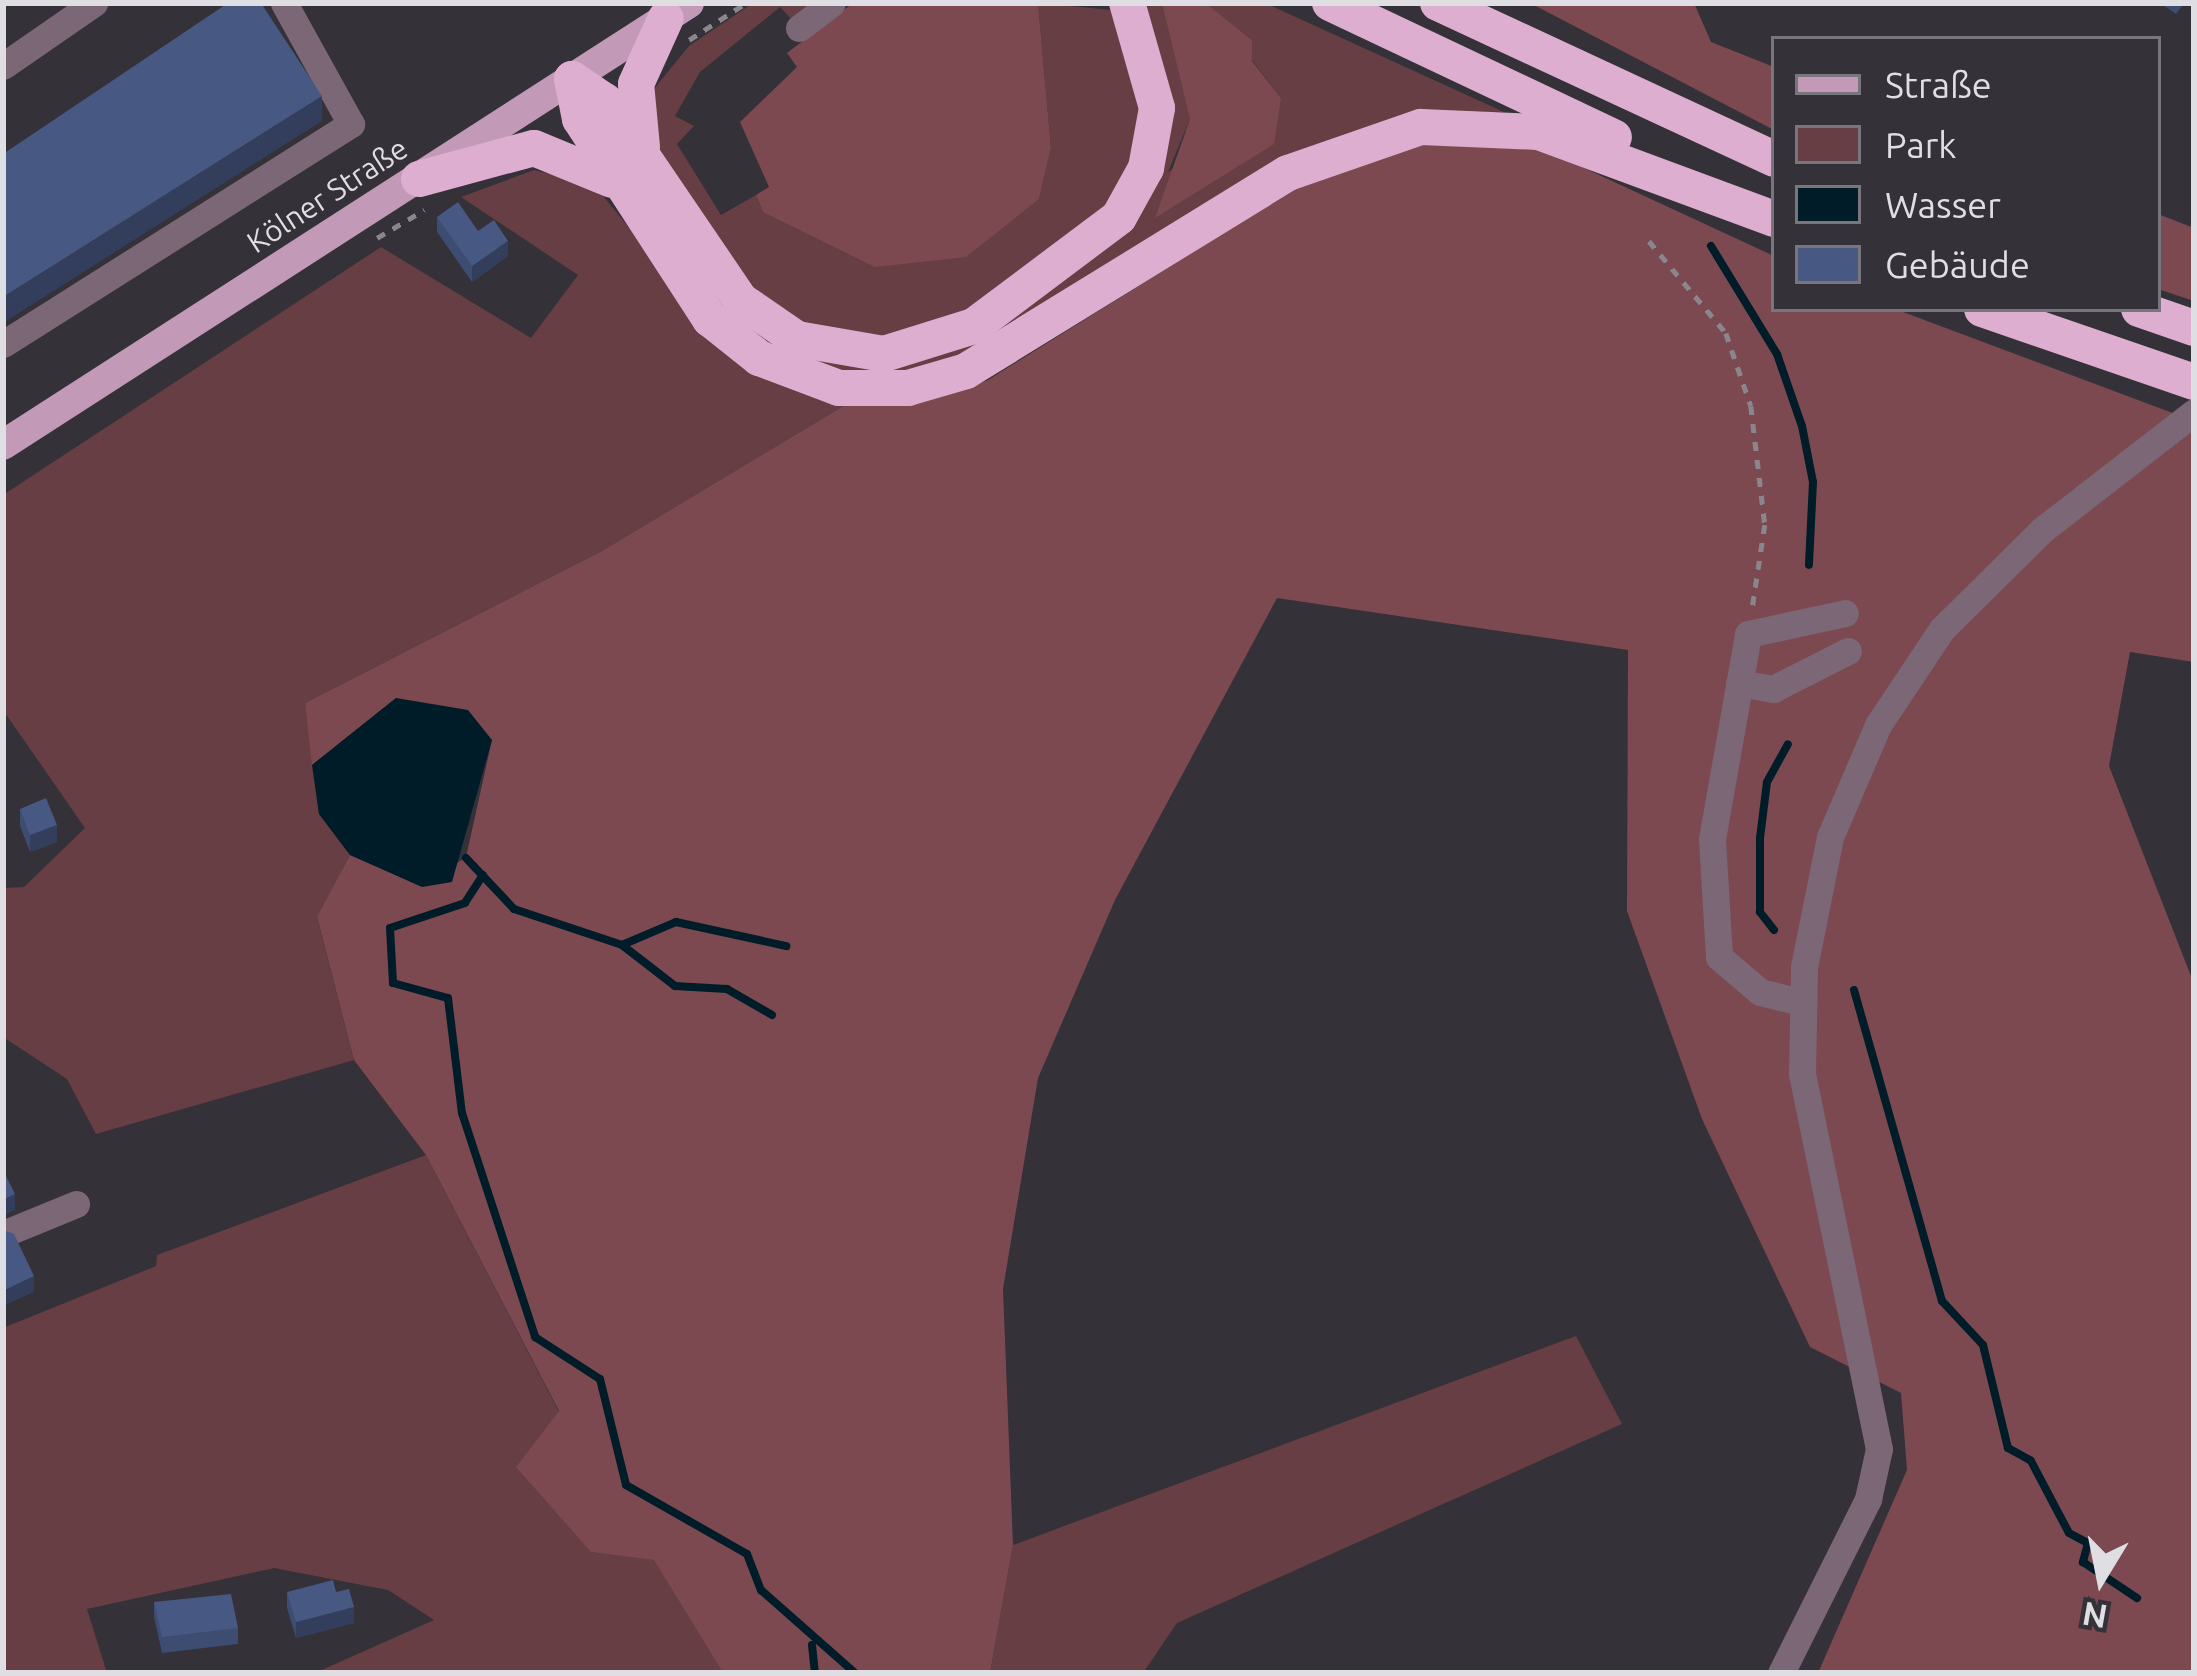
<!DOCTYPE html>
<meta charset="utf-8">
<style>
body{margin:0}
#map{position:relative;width:2197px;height:1676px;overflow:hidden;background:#343138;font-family:Ubuntu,sans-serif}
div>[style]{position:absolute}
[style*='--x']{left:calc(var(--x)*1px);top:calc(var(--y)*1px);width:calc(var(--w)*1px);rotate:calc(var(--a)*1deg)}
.green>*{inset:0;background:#663e43}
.forest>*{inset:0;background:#7d4950}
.water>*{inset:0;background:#001c29}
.stream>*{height:8px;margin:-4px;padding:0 4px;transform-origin:4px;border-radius:4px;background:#001c29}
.path>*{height:4.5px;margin-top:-2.25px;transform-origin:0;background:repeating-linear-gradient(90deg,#89878d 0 9px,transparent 0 18px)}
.minor>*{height:27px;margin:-13.5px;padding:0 13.5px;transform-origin:13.5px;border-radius:13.5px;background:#7b6775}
.major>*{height:30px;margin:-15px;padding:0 15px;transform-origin:15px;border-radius:15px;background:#c29ab7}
.highway>*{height:36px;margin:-18px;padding:0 18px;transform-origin:18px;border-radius:18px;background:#deaed1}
.wall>*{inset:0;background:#3d4c71}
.shaded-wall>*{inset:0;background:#323e5c}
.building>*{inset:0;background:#475883}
span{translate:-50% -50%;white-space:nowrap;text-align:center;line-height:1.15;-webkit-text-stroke:9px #343138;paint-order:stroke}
.street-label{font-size:30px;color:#dfdee2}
.frame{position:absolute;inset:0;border:6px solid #dfdee2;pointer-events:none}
.legend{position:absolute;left:1771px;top:36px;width:390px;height:276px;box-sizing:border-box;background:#343138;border:3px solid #78767c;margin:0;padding:15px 21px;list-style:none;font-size:36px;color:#dfdee2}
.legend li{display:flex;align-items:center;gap:24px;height:60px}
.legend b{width:60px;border:3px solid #78767c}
.north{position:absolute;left:2041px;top:1520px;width:120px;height:120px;-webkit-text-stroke:9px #343138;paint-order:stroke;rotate:190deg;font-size:33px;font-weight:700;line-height:48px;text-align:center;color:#dfdee2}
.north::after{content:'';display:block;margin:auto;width:42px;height:54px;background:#dfdee2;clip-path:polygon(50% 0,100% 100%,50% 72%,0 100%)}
</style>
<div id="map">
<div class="green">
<i style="clip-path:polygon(753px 3px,814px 3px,793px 21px,780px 7px,700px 72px,675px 116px,694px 126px,677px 144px,721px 215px,756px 195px,763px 212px,1002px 226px,1039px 199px,1051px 148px,1038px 3px,1112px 10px,1141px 111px,1127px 176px,1090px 228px,950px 321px,872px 341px,791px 320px,736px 276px,650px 138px,649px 95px,689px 46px)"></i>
<i style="clip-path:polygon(1138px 3px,1162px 3px,1183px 76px,1190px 119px,1168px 172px,1281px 98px,1252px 60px,1252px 40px,1205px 3px,1265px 3px,1504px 112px,1390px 121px,1322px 144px,950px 365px,861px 378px,757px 342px,715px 291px,903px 360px,1147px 191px)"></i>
<i style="clip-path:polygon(534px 170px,594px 185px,743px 366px,845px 405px,600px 552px,305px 703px,319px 814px,350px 855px,317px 918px,354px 1060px,96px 1134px,67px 1079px,3px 1037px,3px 888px,24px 887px,85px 828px,3px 710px,3px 495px,381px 247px,531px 338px,578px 275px,461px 197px)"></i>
<i style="clip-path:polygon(426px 1155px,559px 1412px,591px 1552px,654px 1559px,723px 1673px,315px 1673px,434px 1620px,388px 1590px,274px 1568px,87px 1609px,107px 1673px,3px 1673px,3px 1328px,156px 1266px,157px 1255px)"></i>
<i style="clip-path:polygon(1576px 1336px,1622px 1424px,1177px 1623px,1143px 1673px,990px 1673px,1013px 1545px)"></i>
</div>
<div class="forest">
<i style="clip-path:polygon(853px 3px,1038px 3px,1051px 148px,1039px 199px,966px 257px,875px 267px,763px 212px,756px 195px,769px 187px,740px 122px,797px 67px,787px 53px)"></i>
<i style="clip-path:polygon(1162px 3px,1208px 5px,1252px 40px,1252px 61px,1281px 98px,1274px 144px,1155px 218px,1190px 119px)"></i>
<i style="clip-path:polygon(1530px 3px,1694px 3px,1711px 42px,1774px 67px,1774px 130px)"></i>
<i style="clip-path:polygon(1410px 144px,1543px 149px,1774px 256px,1774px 309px,1895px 309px,2194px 421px,2194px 662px,2130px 652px,2109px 766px,2194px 984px,2194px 1673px,1818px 1673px,1907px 1470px,1901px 1393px,1810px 1347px,1702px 1119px,1627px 911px,1628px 650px,1277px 598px,1115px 900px,1038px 1078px,1003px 1289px,1013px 1545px,990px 1673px,723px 1673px,654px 1560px,591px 1552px,516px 1467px,559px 1411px,426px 1155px,354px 1060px,317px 917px,350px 855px,422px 886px,466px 857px,492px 740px,396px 698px,312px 765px,305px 703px,600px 552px,845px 405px,920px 403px,988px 380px,1320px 173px)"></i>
<i style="clip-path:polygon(2158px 214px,2194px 228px,2194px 301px,2158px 289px)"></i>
</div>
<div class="water">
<i style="clip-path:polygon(396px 698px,468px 710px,492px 740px,452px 882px,422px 887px,350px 855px,319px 814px,312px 765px)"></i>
</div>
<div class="stream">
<i style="--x:1711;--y:246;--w:127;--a:58.6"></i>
<i style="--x:1777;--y:354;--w:76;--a:70.9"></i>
<i style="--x:1802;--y:426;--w:57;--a:78.9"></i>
<i style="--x:1813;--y:482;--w:83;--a:92.8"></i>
<i style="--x:466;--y:858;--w:70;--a:46.7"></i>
<i style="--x:514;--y:909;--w:114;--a:18.4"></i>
<i style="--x:622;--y:945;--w:67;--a:37.7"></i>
<i style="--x:675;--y:986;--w:52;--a:3.3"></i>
<i style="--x:727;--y:989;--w:52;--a:30"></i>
<i style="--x:483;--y:875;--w:33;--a:123"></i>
<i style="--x:465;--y:903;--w:79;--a:161.6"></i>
<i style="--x:390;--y:928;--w:55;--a:86.9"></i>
<i style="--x:393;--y:983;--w:57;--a:15.3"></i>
<i style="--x:448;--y:998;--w:116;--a:83.1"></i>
<i style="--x:462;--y:1113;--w:236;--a:71.9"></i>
<i style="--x:535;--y:1337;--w:77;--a:32.9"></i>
<i style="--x:600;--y:1379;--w:109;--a:76.2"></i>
<i style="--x:626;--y:1485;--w:139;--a:29.7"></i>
<i style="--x:747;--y:1554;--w:39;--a:69"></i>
<i style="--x:761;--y:1590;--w:125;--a:41.4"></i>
<i style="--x:1774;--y:930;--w:23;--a:-128"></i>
<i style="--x:1760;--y:912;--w:74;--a:-90"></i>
<i style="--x:1760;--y:838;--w:56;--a:-82.9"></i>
<i style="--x:1767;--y:782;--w:43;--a:-61.1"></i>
<i style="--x:622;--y:945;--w:59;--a:-23.1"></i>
<i style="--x:676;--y:922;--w:113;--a:12.3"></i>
<i style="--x:1854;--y:990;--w:323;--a:74.2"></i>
<i style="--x:1942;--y:1301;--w:60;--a:47"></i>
<i style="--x:1983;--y:1345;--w:106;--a:76.4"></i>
<i style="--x:2008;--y:1448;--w:26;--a:29"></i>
<i style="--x:2031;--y:1461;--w:81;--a:62.2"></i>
<i style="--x:2069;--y:1533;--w:21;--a:28"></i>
<i style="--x:2088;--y:1543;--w:20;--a:105"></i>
<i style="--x:2083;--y:1562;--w:65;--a:33.7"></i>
<i style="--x:812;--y:1645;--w:28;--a:84"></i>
</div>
<div class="path">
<i style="--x:689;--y:40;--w:68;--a:-33"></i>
<i style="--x:377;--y:238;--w:55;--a:-30.8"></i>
<i style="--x:1649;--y:241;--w:120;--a:50.1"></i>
<i style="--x:1726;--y:333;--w:77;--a:71.1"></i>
<i style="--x:1751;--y:406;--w:120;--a:83.3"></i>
<i style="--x:1765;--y:525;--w:87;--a:98.6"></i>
</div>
<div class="minor">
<i style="--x:799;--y:28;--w:41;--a:-37.1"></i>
<i style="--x:3;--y:66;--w:111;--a:-34.7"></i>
<i style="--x:3;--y:344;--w:412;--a:-32.3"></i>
<i style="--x:351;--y:124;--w:138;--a:-119"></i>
<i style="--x:1739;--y:683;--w:35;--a:10"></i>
<i style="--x:1773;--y:689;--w:84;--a:-26.9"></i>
<i style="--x:1801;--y:1002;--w:42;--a:-166.3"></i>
<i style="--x:1760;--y:992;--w:54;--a:-139.5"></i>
<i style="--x:1719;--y:957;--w:118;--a:-93.4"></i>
<i style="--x:1712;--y:839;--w:208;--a:-80"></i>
<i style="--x:1748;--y:634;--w:99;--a:-12.2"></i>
<i style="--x:3;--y:1234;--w:79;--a:-22.3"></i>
<i style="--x:1781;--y:1673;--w:195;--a:-63.4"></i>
<i style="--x:1868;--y:1499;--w:51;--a:-77.6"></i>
<i style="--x:1879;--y:1449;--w:383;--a:-101.6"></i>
<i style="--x:1802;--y:1074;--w:107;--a:-88.9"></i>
<i style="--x:1804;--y:967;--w:133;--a:-78.7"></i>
<i style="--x:1830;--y:837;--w:122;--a:-66.8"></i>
<i style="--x:1878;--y:725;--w:115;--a:-56.3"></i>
<i style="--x:1942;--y:629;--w:141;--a:-44.7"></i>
<i style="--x:2042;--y:530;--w:192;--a:-37.8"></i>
</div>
<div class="major">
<i style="--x:3;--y:445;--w:816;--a:-32.79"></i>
</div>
<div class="highway">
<i style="--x:1330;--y:3;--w:314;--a:25.3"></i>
<i style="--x:1438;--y:3;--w:370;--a:24.9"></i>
<i style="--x:572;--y:79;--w:41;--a:78.7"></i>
<i style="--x:580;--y:119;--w:239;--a:57"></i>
<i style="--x:710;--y:319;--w:63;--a:38.5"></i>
<i style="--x:759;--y:358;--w:85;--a:20.6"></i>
<i style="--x:839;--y:388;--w:69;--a:0"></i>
<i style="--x:908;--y:388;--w:60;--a:-16.3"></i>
<i style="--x:966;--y:371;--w:378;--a:-31.6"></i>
<i style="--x:1288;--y:173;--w:141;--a:-19.1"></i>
<i style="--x:1421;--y:127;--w:118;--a:2.4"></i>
<i style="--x:1539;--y:132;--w:251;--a:20.3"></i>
<i style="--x:572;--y:79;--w:40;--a:34"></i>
<i style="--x:605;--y:101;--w:240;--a:55.8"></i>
<i style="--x:740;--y:300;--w:69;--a:34.4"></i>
<i style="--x:797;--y:339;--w:88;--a:9.8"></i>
<i style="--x:884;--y:354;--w:94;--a:-17.3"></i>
<i style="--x:974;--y:326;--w:181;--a:-36.9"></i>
<i style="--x:1119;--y:217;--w:56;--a:-61.1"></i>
<i style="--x:1146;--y:168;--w:61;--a:-79.6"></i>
<i style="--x:1157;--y:108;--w:109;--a:-105.9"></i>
<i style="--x:642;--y:147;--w:63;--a:-95.4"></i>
<i style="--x:636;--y:84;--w:72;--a:-65.6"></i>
<i style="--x:419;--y:179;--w:119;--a:-15.1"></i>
<i style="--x:534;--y:148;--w:84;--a:22.3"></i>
<i style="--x:1982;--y:309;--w:224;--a:19"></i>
<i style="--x:2139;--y:309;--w:58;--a:19.1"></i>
</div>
<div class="wall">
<i style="clip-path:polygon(2160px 3px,2184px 3px,2176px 14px)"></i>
<i style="clip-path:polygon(437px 217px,478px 231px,508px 256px,472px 282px,437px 232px)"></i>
<i style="clip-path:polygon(20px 809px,57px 842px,30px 852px,20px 826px)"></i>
<i style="clip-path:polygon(287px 1592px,336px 1592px,354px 1623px,296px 1638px,287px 1608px)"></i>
<i style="clip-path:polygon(154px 1602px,238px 1628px,238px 1644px,162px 1653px,154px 1617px)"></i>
</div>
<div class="shaded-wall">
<i style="clip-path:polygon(322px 96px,322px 121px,3px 323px,3px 297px)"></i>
<i style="clip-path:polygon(508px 241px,508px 256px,472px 282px,472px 266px)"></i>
<i style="clip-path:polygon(57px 825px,57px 842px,30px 852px,30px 835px)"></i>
<i style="clip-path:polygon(15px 1194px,15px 1210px,3px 1216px,3px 1200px)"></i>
<i style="clip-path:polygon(34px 1276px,34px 1292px,3px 1306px,3px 1291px)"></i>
<i style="clip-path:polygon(354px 1607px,354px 1623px,296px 1638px,296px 1622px)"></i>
</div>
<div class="building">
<i style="clip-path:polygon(228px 3px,261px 3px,322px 96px,3px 297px,3px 154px)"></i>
<i style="clip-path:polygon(458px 202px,478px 231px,494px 220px,508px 241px,472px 266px,437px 217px)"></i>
<i style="clip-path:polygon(46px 798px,57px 825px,30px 835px,20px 809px)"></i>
<i style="clip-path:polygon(3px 1170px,15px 1194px,3px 1200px)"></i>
<i style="clip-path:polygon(3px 1230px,14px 1234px,34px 1276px,3px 1291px)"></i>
<i style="clip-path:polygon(333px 1580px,336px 1592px,349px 1589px,354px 1607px,296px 1622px,287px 1592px)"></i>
<i style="clip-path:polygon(231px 1594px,238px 1628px,162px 1637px,154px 1602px)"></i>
</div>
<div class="street-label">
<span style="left:327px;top:195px;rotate:-33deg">Kölner Straße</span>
</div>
<div class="frame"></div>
<ul class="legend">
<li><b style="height:15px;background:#c29ab7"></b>Straße</li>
<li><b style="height:33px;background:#663e43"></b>Park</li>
<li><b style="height:33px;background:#001c29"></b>Wasser</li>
<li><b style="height:33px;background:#475883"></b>Gebäude</li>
</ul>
<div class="north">N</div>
</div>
